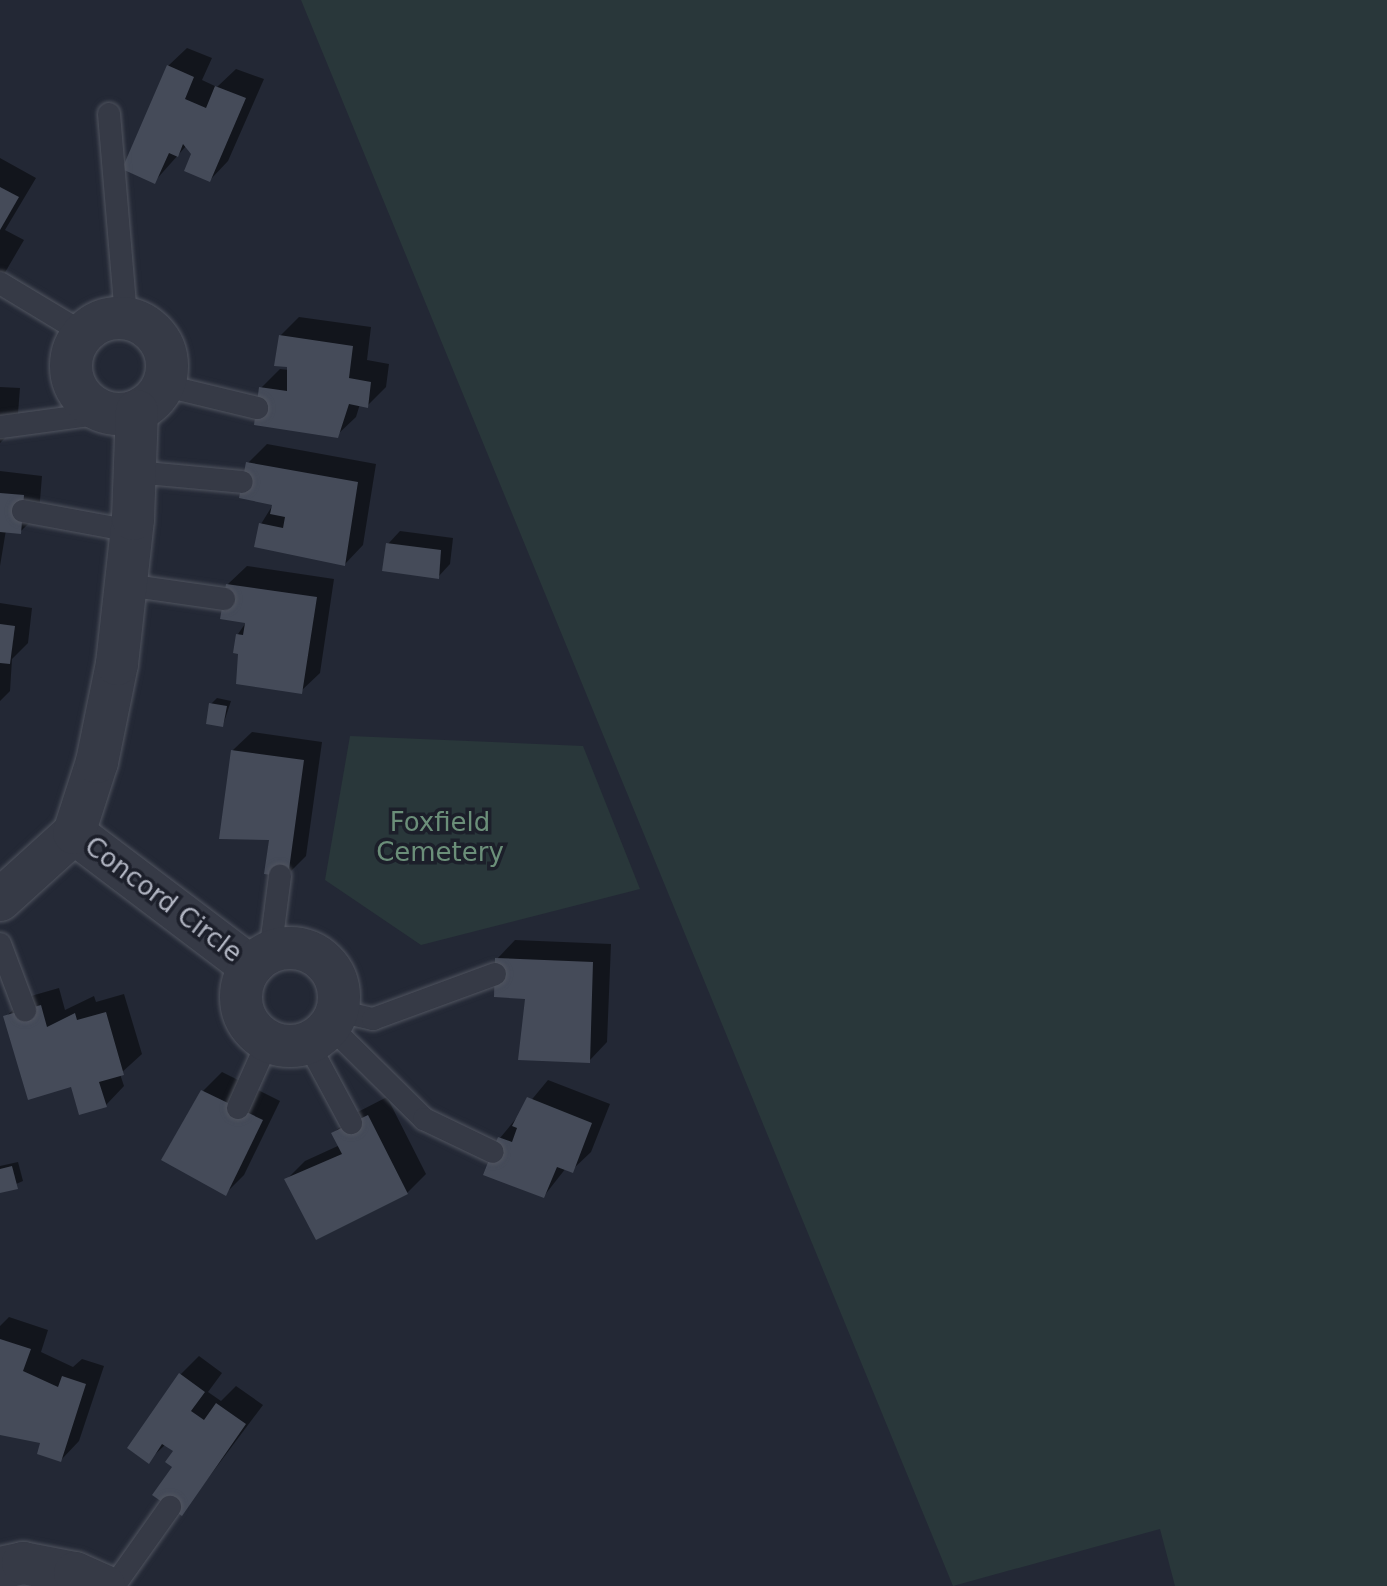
<!DOCTYPE html>
<style>
body{margin:0}
#map{position:relative;width:1387px;height:1586px;overflow:hidden;background:#232835;font-family:"DejaVu Sans",sans-serif}
div>[style]{position:absolute}
[style*='--x']{left:calc(var(--x)*1px);top:calc(var(--y)*1px);width:calc(var(--w)*1px);rotate:calc(var(--a)*1deg)}
.green>*{inset:0;background:#29373a}
.shadow>*{inset:0;background:#0007}
.building>*{inset:0;background:#454b59}
.roads{filter:drop-shadow(0 0 2px #515560) drop-shadow(0 0 2px #515560)}
.service>*{height:22px;margin:-11px;padding:0 11px;transform-origin:11px;border-radius:11px;background:#363a46}
.minor>*{height:42px;margin:-21px;padding:0 21px;transform-origin:21px;border-radius:21px;background:#363a46}
.minor>.ring{margin:-21px;padding:0;box-sizing:content-box;background:none;border:42px solid #363a46;border-radius:50%}
span{translate:-50% -50%;white-space:nowrap;text-align:center;line-height:1.15;-webkit-text-stroke:7px #1c1f2a;paint-order:stroke}
.park-label{font-size:26px;color:#6b8f79}
.street-label{font-size:26px;color:#b1b5c2}
</style>
<div id="map">
<div class="green">
<i style="clip-path:polygon(301px 0,1387px 0,1387px 1586px,1175px 1586px,1160px 1529px,953px 1586px)"></i>
<i style="clip-path:polygon(350px 736px,583px 746px,640px 889px,421px 945px,325px 880px)"></i>
</div>
<div class="shadow">
<i style="clip-path:polygon(187px 48px,212px 58px,202px 80px,217px 87px,236px 69px,264px 79px,228px 161px,210px 180px,187px 145px,155px 181px,168px 66px)"></i>
<i style="clip-path:polygon(0 158px,36px 178px,5px 230px,24px 240px,0 281px)"></i>
<i style="clip-path:polygon(299px 317px,371px 327px,367px 360px,389px 364px,386px 387px,367px 406px,360px 404px,356px 417px,337px 435px,261px 388px,280px 369px,289px 370px,280px 336px)"></i>
<i style="clip-path:polygon(0 387px,20px 388px,17px 426px,0 443px)"></i>
<i style="clip-path:polygon(267px 444px,376px 464px,363px 545px,345px 564px,261px 524px,274px 503px,248px 463px)"></i>
<i style="clip-path:polygon(0 471px,42px 476px,39px 513px,20px 532px,6px 530px,0 566px)"></i>
<i style="clip-path:polygon(400px 531px,453px 538px,450px 564px,438px 577px,388px 544px)"></i>
<i style="clip-path:polygon(247px 566px,334px 579px,320px 673px,301px 691px,238px 634px,247px 621px,228px 584px)"></i>
<i style="clip-path:polygon(0 603px,32px 608px,28px 643px,12px 659px,10px 691px,0 701px)"></i>
<i style="clip-path:polygon(217px 698px,231px 701px,223px 725px,211px 704px)"></i>
<i style="clip-path:polygon(252px 732px,322px 742px,306px 856px,287px 875px,233px 750px)"></i>
<i style="clip-path:polygon(515px 940px,611px 944px,607px 1042px,589px 1061px,497px 959px)"></i>
<i style="clip-path:polygon(59px 988px,65px 1010px,94px 996px,96px 1002px,124px 994px,142px 1054px,120px 1074px,124px 1086px,106px 1105px,72px 1084px,6px 1017px,24px 998px)"></i>
<i style="clip-path:polygon(222px 1072px,280px 1101px,244px 1175px,225px 1194px,203px 1091px)"></i>
<i style="clip-path:polygon(548px 1080px,610px 1104px,591px 1152px,572px 1170px,566px 1168px,544px 1196px,500px 1138px)"></i>
<i style="clip-path:polygon(387px 1097px,426px 1174px,407px 1193px,287px 1179px,305px 1161px,340px 1145px,334px 1133px,352px 1115px)"></i>
<i style="clip-path:polygon(18px 1162px,23px 1181px,0 1191px,0 1166px)"></i>
<i style="clip-path:polygon(9px 1317px,48px 1330px,41px 1352px,73px 1367px,82px 1359px,104px 1366px,79px 1441px,61px 1460px,42px 1442px,0 1432px,0 1326px)"></i>
<i style="clip-path:polygon(199px 1356px,222px 1373px,208px 1392px,221px 1401px,236px 1386px,263px 1405px,182px 1513px,176px 1451px,166px 1444px,148px 1461px,180px 1375px)"></i>
</div>
<div class="building">
<i style="clip-path:polygon(167px 65px,194px 77px,185px 99px,206px 108px,215px 86px,246px 98px,210px 182px,184px 171px,191px 154px,183px 144px,178px 157px,169px 153px,155px 184px,122px 169px)"></i>
<i style="clip-path:polygon(0 187px,19px 197px,0 230px)"></i>
<i style="clip-path:polygon(279px 335px,353px 346px,349px 378px,371px 382px,368px 408px,349px 404px,338px 438px,254px 425px,259px 387px,287px 391px,287px 367px,274px 366px)"></i>
<i style="clip-path:polygon(246px 462px,358px 482px,345px 566px,254px 547px,259px 523px,283px 528px,285px 517px,270px 514px,272px 505px,239px 498px)"></i>
<i style="clip-path:polygon(0 493px,24px 495px,21px 534px,0 532px)"></i>
<i style="clip-path:polygon(386px 543px,441px 550px,439px 579px,382px 571px)"></i>
<i style="clip-path:polygon(226px 584px,317px 597px,302px 694px,236px 684px,238px 654px,233px 653px,236px 634px,243px 635px,245px 623px,220px 619px)"></i>
<i style="clip-path:polygon(0 624px,15px 626px,10px 664px,0 663px)"></i>
<i style="clip-path:polygon(209px 703px,227px 706px,223px 727px,206px 724px)"></i>
<i style="clip-path:polygon(231px 750px,304px 760px,288px 877px,264px 874px,269px 840px,219px 839px)"></i>
<i style="clip-path:polygon(495px 958px,593px 962px,590px 1063px,518px 1060px,525px 999px,494px 997px)"></i>
<i style="clip-path:polygon(41px 1005px,47px 1027px,75px 1013px,77px 1020px,106px 1012px,124px 1075px,99px 1082px,107px 1107px,79px 1115px,71px 1087px,28px 1100px,3px 1016px)"></i>
<i style="clip-path:polygon(201px 1090px,263px 1120px,226px 1196px,161px 1160px)"></i>
<i style="clip-path:polygon(527px 1097px,592px 1123px,573px 1173px,557px 1167px,544px 1198px,483px 1175px,498px 1137px,512px 1142px,517px 1128px,512px 1126px)"></i>
<i style="clip-path:polygon(368px 1115px,408px 1194px,316px 1240px,284px 1179px,342px 1154px,331px 1133px)"></i>
<i style="clip-path:polygon(12px 1166px,18px 1189px,0 1193px,0 1169px)"></i>
<i style="clip-path:polygon(0 1339px,31px 1349px,23px 1371px,58px 1387px,62px 1376px,86px 1384px,61px 1462px,37px 1454px,40px 1443px,0 1435px)"></i>
<i style="clip-path:polygon(179px 1373px,205px 1392px,191px 1411px,204px 1420px,216px 1403px,246px 1424px,182px 1516px,152px 1495px,172px 1467px,165px 1462px,173px 1451px,162px 1444px,149px 1464px,127px 1448px)"></i>
</div>
<div class="roads">
<div class="service">
<i style="--x:109;--y:114;--w:205;--a:85.2"></i>
<i style="--x:0;--y:283;--w:97;--a:31.1"></i>
<i style="--x:162;--y:385;--w:98;--a:13.6"></i>
<i style="--x:1;--y:427;--w:105;--a:-7.7"></i>
<i style="--x:135;--y:472;--w:107;--a:5.3"></i>
<i style="--x:23;--y:511;--w:110;--a:10.5"></i>
<i style="--x:126;--y:585;--w:99;--a:8.1"></i>
<i style="--x:0;--y:944;--w:71;--a:69.3"></i>
<i style="--x:270;--y:953;--w:78;--a:-82.6"></i>
<i style="--x:338;--y:1011;--w:36;--a:13"></i>
<i style="--x:373;--y:1019;--w:130;--a:-20.2"></i>
<i style="--x:331;--y:1027;--w:131;--a:44.7"></i>
<i style="--x:424;--y:1119;--w:76;--a:25.6"></i>
<i style="--x:308;--y:1043;--w:91;--a:61.7"></i>
<i style="--x:238;--y:1108;--w:73;--a:-65.9"></i>
<i style="--x:114;--y:1586;--w:97;--a:-54.7"></i>
</div>
<div class="minor">
<i class="ring" style="left:71px;top:318px;width:54px;height:54px"></i>
<i style="--x:74;--y:833;--w:222;--a:37.1"></i>
<i style="--x:0;--y:900;--w:100;--a:-42.2"></i>
<i style="--x:74;--y:833;--w:75;--a:-72.1"></i>
<i style="--x:97;--y:762;--w:100;--a:-78.5"></i>
<i style="--x:117;--y:664;--w:146;--a:-83.7"></i>
<i style="--x:133;--y:519;--w:108;--a:-87.9"></i>
<i class="ring" style="left:241px;top:948px;width:56px;height:56px"></i>
<i style="--x:0;--y:1568;--w:24;--a:-12"></i>
<i style="--x:23;--y:1563;--w:53;--a:10.9"></i>
<i style="--x:75;--y:1573;--w:32;--a:24"></i>
</div>
</div>
<div class="park-label">
<span style="left:440px;top:838px">Foxfield<br>Cemetery</span>
</div>
<div class="street-label">
<span style="left:163px;top:900px;rotate:37deg">Concord Circle</span>
</div>
</div>
